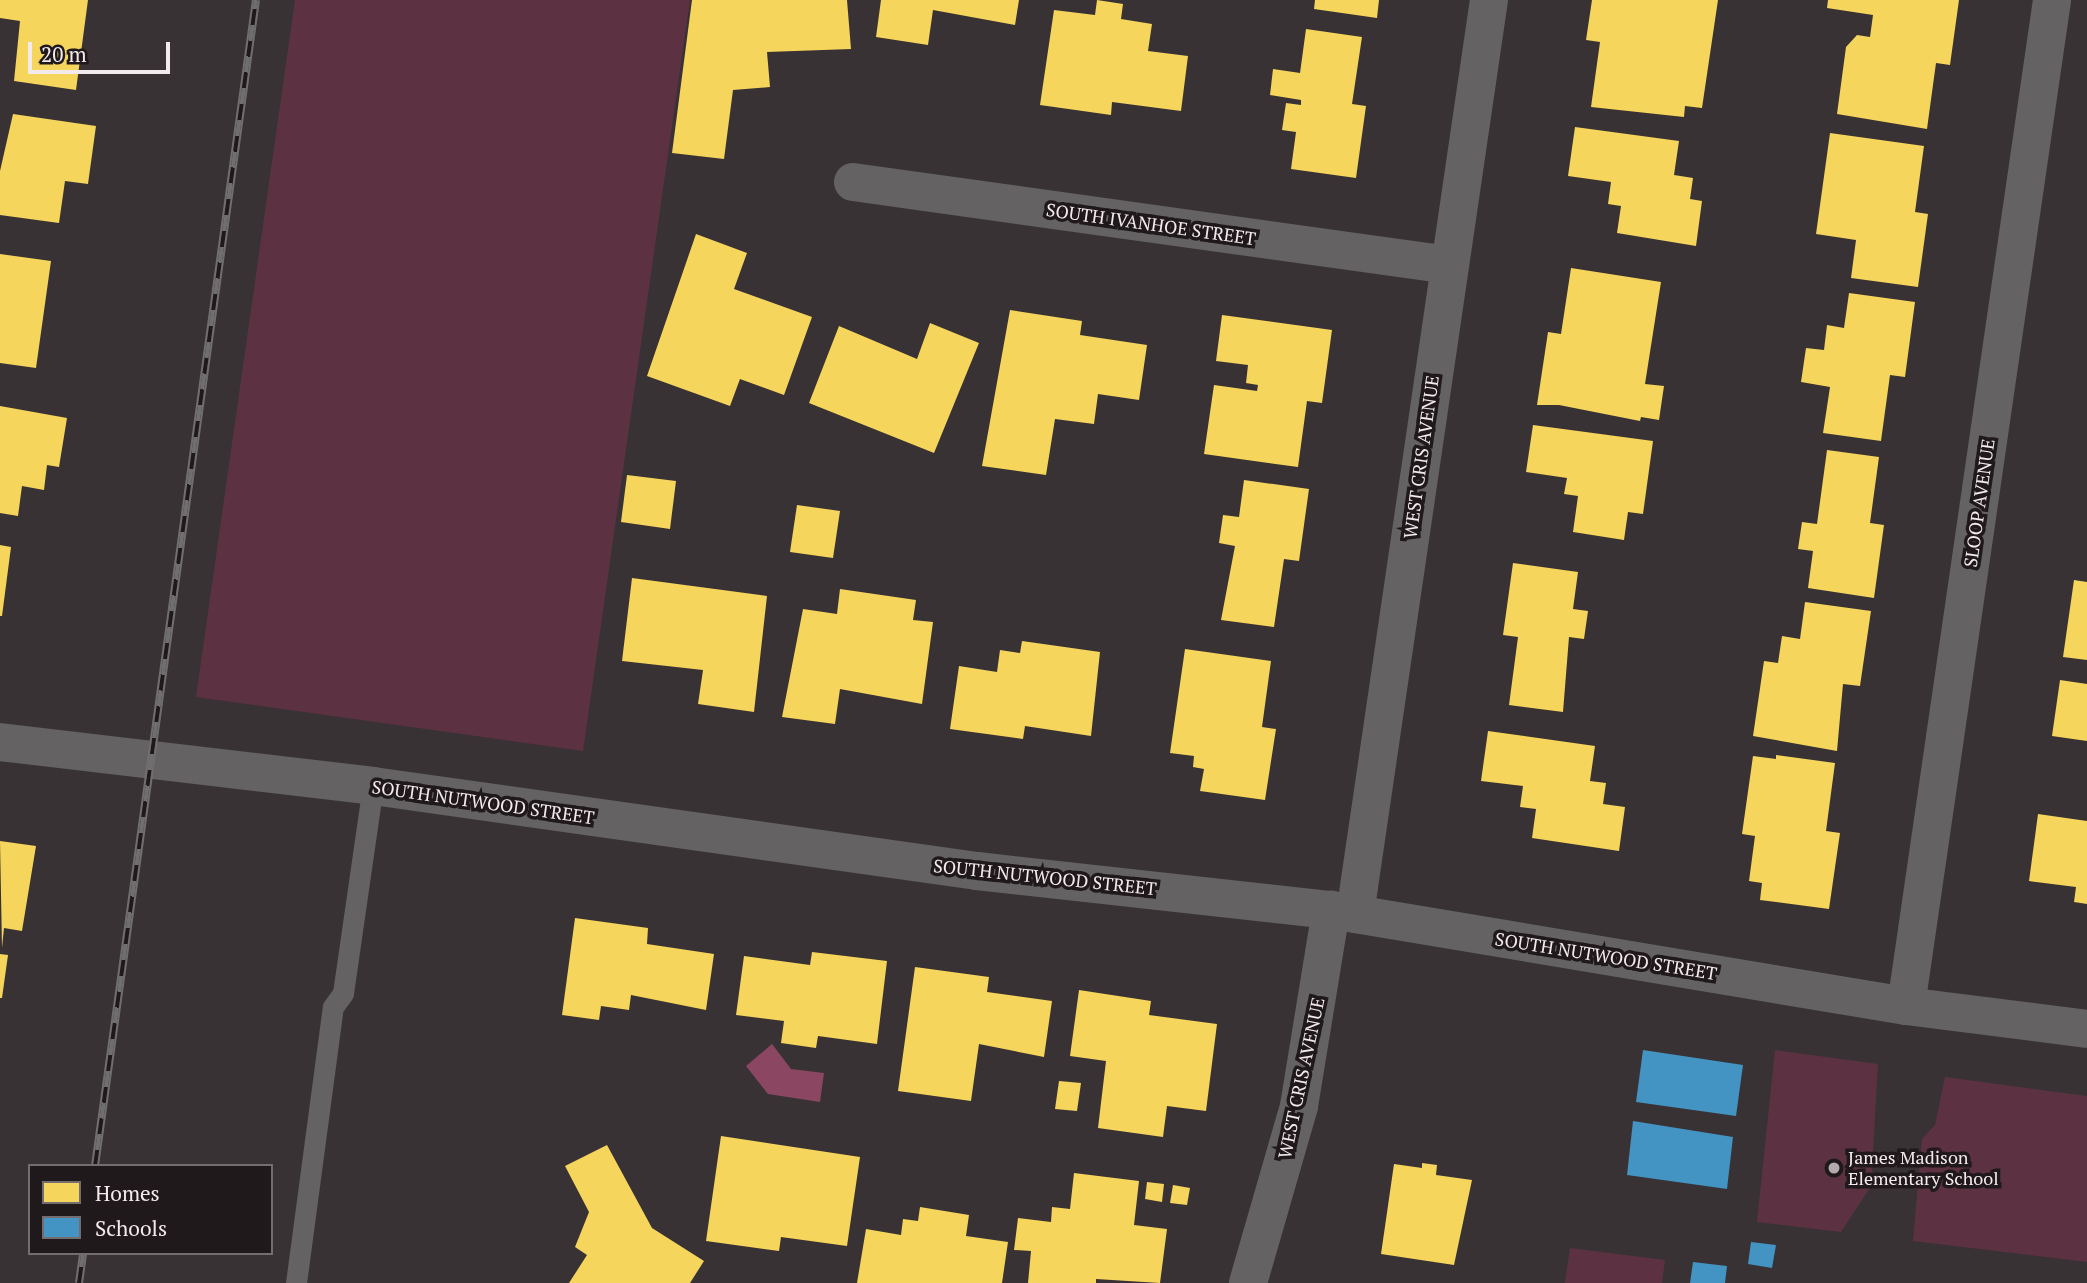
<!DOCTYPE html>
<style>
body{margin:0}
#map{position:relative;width:2087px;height:1283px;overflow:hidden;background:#393234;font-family:"PT Serif",serif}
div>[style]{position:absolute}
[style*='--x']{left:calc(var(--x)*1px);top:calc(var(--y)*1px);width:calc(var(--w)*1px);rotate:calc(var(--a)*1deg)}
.green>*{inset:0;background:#5c3242}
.water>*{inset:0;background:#8b4761}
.homes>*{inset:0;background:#f6d55c}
.schools>*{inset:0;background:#4393c3}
.service>*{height:21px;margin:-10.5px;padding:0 10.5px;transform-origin:10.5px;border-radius:10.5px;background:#646263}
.minor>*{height:38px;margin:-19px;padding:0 19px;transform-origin:19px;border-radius:19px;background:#646263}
.tertiary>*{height:38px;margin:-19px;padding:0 19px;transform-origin:19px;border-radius:19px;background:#646263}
.rail>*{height:8px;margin-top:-4px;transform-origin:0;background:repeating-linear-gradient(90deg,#1f191b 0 16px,#716e70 0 32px);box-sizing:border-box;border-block:2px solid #716e70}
.dots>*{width:19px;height:19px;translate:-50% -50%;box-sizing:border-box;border:4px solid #1f191b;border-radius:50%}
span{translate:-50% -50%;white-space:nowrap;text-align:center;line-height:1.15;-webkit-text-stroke:7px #1f191b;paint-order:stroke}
.street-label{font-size:18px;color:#f3eaed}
.poi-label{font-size:18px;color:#f3eaed}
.left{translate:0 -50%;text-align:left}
.legend{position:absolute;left:28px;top:1164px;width:245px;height:91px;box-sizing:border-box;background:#1f191b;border:2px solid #746d6f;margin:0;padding:9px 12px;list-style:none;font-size:21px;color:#f3eaed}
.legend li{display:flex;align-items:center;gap:14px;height:35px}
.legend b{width:35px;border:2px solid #746d6f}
.scale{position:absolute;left:28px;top:42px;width:142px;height:32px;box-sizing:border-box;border:4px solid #f3eaed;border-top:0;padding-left:9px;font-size:21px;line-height:24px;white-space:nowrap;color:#f3eaed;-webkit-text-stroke:5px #1f191b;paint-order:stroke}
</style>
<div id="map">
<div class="green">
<i style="clip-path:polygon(295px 0,690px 0,583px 751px,196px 697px)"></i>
<i style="clip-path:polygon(1775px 1050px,1878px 1064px,1871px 1186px,1841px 1232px,1757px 1222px)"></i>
<i style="clip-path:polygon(1945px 1077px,2087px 1096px,2087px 1262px,1913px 1241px,1922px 1139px,1935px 1125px)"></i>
<i style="clip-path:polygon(1570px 1248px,1665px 1260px,1662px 1283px,1565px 1283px)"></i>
</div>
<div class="water">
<i style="clip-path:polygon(772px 1044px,791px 1069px,824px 1073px,820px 1102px,768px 1094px,746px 1066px)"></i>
</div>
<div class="homes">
<i style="clip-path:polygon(0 0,88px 0,76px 90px,14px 81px,20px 21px,0 18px)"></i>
<i style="clip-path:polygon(692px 0,847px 0,851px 49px,767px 52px,770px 87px,733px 90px,724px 159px,672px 153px)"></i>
<i style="clip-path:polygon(881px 0,1019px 0,1015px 25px,933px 10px,928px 45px,876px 37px)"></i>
<i style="clip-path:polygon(1097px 0,1123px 4px,1121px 19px,1152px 24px,1148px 51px,1188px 56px,1181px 111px,1112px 102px,1111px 115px,1040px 105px,1054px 10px,1095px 15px)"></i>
<i style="clip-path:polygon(1315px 0,1379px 0,1377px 18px,1314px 9px)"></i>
<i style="clip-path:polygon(1592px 0,1718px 0,1702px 108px,1685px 106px,1684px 117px,1591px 107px,1600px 42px,1586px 40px)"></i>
<i style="clip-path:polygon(1828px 0,1959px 0,1950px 65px,1936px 63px,1927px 129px,1837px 114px,1846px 47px,1857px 35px,1870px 37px,1873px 15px,1827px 8px)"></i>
<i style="clip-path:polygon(1306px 29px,1362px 37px,1352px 104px,1366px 106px,1356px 178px,1291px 169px,1296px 132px,1282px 130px,1286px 103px,1301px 105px,1301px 100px,1270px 95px,1273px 69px,1300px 73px)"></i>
<i style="clip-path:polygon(13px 114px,96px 126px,88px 184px,65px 181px,59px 223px,0 215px,0 171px)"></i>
<i style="clip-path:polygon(1575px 127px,1679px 141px,1674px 175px,1693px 178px,1690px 199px,1702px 201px,1696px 246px,1617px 233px,1621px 206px,1608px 204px,1611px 182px,1568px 176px)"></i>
<i style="clip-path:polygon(1830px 133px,1924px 146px,1915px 212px,1928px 214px,1918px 287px,1851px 278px,1856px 240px,1816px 234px)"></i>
<i style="clip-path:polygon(696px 234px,747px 253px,734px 289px,812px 317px,784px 395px,740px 379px,730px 406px,647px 376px)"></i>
<i style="clip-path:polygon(0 254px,51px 261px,36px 368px,0 363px)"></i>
<i style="clip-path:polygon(1571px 268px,1661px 282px,1645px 384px,1664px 386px,1659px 420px,1641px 417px,1640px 421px,1559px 405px,1537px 405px,1548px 332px,1561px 334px)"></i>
<i style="clip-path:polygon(1849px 293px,1915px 302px,1905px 377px,1890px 375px,1881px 441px,1823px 433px,1830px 387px,1801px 382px,1806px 348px,1824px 350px,1827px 325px,1844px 328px)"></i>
<i style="clip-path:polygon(1010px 310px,1082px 321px,1080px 335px,1147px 345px,1139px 400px,1098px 394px,1094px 424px,1055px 419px,1046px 475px,982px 466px)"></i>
<i style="clip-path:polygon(1222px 315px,1332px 330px,1322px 403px,1307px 401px,1298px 467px,1204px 454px,1214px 385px,1257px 391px,1258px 385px,1246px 383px,1248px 365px,1216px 361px)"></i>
<i style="clip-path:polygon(930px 323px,979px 343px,934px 453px,809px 403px,839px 326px,917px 359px)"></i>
<i style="clip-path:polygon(0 406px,67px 418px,59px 467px,47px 465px,44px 490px,22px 486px,18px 516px,0 513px)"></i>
<i style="clip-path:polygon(1533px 425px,1653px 441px,1643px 514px,1628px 512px,1624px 540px,1573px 532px,1578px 496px,1564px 494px,1567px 478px,1526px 472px)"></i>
<i style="clip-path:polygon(1827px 450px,1879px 457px,1870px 523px,1884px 525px,1874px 598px,1808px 588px,1813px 551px,1798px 549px,1802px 522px,1817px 524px)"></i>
<i style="clip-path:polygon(627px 475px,676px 481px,670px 529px,621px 522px)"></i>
<i style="clip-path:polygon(1244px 480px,1309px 489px,1299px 561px,1284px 559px,1274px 627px,1221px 620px,1235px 546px,1219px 543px,1223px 515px,1239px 517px)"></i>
<i style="clip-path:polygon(797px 505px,840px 511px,833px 558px,790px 552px)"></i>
<i style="clip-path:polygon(0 545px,11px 547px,2px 616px,0 616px)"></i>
<i style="clip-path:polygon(1513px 563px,1578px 572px,1573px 609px,1588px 611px,1584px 639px,1569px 637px,1563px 712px,1509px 705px,1518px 637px,1503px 635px)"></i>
<i style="clip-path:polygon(632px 578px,767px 596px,754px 712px,698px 704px,703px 670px,622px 661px)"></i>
<i style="clip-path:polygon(2074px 580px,2087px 582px,2087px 660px,2063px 657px)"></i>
<i style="clip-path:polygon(840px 589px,916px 600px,913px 620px,933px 622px,922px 704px,840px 689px,835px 724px,782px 717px,803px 609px,837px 614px)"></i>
<i style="clip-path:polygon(1805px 602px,1871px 611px,1860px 686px,1843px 684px,1837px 751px,1753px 736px,1764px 661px,1778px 663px,1782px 636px,1800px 639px)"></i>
<i style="clip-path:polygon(1022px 641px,1100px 652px,1091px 736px,1025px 726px,1023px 739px,950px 729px,959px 666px,997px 672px,1000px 650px,1020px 653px)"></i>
<i style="clip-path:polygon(1185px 649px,1271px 661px,1262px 727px,1276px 729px,1265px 800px,1200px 791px,1204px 769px,1193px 767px,1194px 756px,1170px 753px)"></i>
<i style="clip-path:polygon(2060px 680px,2087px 684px,2087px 741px,2052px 736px)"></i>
<i style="clip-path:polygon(1488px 731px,1595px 746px,1590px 781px,1606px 783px,1603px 804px,1625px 807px,1619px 851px,1532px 838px,1536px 809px,1520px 807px,1523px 786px,1481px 781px)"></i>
<i style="clip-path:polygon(1776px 755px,1835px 763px,1826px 831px,1840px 833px,1829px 909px,1760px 900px,1762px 883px,1749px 881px,1755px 836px,1742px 834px,1753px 756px,1776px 759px)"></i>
<i style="clip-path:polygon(2038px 814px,2087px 821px,2087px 904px,2074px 902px,2076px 887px,2029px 881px)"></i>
<i style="clip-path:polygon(0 841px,36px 846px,22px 931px,4px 928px,2px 948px)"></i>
<i style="clip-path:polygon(575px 918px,648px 928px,647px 944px,714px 954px,706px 1010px,631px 995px,629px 1010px,601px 1006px,599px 1020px,562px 1015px)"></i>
<i style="clip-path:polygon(812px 952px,887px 961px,877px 1044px,818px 1036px,816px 1048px,781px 1043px,784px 1021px,736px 1015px,744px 956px,810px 965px)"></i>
<i style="clip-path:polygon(0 954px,8px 955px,2px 998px,0 998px)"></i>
<i style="clip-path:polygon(915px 967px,989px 977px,987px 992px,1052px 1001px,1044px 1057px,979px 1044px,971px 1101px,898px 1091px)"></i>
<i style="clip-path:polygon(1079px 990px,1151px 1001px,1149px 1015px,1217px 1024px,1206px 1111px,1167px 1106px,1163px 1137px,1098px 1128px,1106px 1061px,1070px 1056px)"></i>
<i style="clip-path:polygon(1059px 1081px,1081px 1083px,1077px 1111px,1055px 1109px)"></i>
<i style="clip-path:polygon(721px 1136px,860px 1157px,847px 1246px,781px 1237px,779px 1251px,706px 1241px)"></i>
<i style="clip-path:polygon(607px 1145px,652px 1228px,704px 1261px,690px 1283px,569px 1283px,587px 1255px,575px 1247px,589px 1212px,565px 1166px)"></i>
<i style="clip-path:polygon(1422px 1163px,1437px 1165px,1436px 1175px,1472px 1180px,1454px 1265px,1381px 1254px,1394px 1164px,1422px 1168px)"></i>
<i style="clip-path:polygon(1074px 1173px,1139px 1181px,1134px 1225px,1167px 1229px,1160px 1283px,1096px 1279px,1096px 1283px,1028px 1283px,1031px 1251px,1014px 1250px,1018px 1218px,1051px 1222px,1052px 1207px,1070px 1209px)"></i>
<i style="clip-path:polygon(1147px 1182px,1164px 1184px,1162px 1202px,1145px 1199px)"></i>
<i style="clip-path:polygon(1173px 1185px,1190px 1188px,1187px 1205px,1170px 1203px)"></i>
<i style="clip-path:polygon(920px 1207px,969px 1215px,966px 1236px,1008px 1242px,1002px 1283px,857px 1283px,866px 1229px,901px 1235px,903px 1219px,918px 1221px)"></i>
</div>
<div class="schools">
<i style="clip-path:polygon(1643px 1050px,1743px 1065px,1736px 1116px,1636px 1102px)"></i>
<i style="clip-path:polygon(1633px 1121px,1733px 1137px,1727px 1189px,1627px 1175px)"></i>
<i style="clip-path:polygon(1751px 1242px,1776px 1245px,1772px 1268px,1748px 1264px)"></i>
<i style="clip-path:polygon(1693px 1262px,1727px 1266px,1725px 1283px,1690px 1283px)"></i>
</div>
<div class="service">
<i style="--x:296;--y:1283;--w:278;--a:-82.4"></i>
<i style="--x:333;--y:1007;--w:17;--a:-54"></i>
<i style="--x:343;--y:993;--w:209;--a:-81.8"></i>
</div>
<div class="minor">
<i style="--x:853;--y:182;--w:602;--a:7.93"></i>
<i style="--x:1355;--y:914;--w:924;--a:-81.66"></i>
<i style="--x:1906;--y:1006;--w:1017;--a:-81.74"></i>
<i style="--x:1248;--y:1283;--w:184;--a:-73.9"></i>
<i style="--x:1299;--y:1106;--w:199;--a:-80.7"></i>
</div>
<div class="tertiary">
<i style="--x:0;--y:742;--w:376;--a:6.7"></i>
<i style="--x:373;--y:786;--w:610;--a:8.01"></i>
<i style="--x:977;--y:871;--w:356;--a:6.3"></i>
<i style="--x:1331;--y:910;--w:583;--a:9.48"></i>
<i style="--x:1906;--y:1006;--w:182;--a:7.2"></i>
</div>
<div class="rail">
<i style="--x:95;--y:1166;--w:1177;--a:-82.14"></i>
<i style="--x:79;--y:1283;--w:30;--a:-82"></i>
</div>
<div class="dots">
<i style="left:1834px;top:1168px;background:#b2aaac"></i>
</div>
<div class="street-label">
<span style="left:1151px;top:224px;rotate:8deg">SOUTH IVANHOE STREET</span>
<span style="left:1421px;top:457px;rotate:-82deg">WEST CRIS AVENUE</span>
<span style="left:1979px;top:503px;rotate:-82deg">SLOOP AVENUE</span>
<span style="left:483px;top:802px;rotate:8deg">SOUTH NUTWOOD STREET</span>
<span style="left:1045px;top:877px;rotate:6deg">SOUTH NUTWOOD STREET</span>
<span style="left:1606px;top:956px;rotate:9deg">SOUTH NUTWOOD STREET</span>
<span style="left:1301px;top:1078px;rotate:-78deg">WEST CRIS AVENUE</span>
</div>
<div class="poi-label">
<span class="left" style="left:1848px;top:1168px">James Madison<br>Elementary School</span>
</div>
<ul class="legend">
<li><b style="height:19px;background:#f6d55c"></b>Homes</li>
<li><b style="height:19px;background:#4393c3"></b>Schools</li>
</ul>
<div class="scale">20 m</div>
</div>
